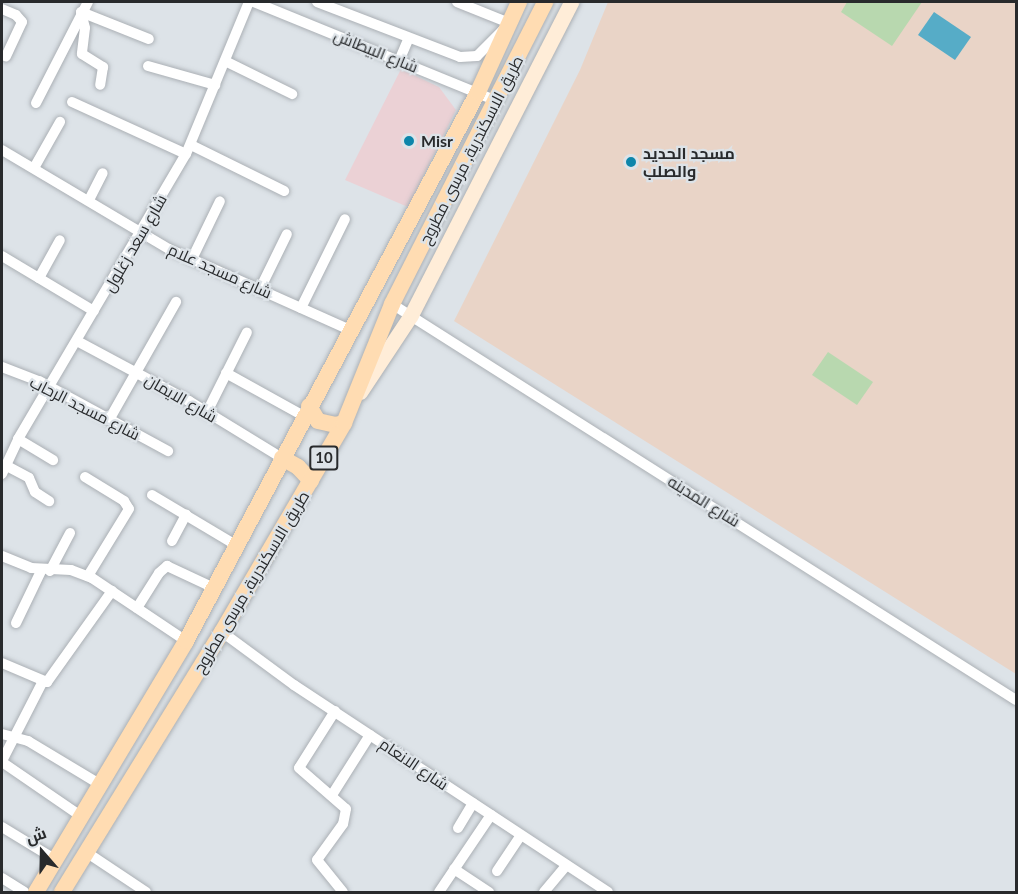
<!DOCTYPE html>
<meta charset="utf-8">
<style>
body{margin:0}
#map{position:relative;width:1018px;height:894px;overflow:hidden;background:#dde3e8;font-family:Lato,Cairo,sans-serif}
div>[style]{position:absolute}
[style*='--x']{left:calc(var(--x)*1px);top:calc(var(--y)*1px);width:calc(var(--w)*1px);rotate:calc(var(--a)*1deg)}
.commercial>*{inset:0;background:#ebd1d5}
.industrial>*{inset:0;background:#e9d4c7}
.green>*{inset:0;background:#b8d8af}
.water>*{inset:0;background:#56acc7}
.roads{filter:drop-shadow(0 0 2px #abb0b5) drop-shadow(0 0 2px #abb0b5)}
.minor>*{height:10px;margin:-5px;padding:0 5px;transform-origin:5px;border-radius:5px;background:#fff}
.secondary>*{height:15px;margin:-7.5px;padding:0 7.5px;transform-origin:7.5px;border-radius:7.5px;background:#ffedd8}
.primary>*{height:16px;margin:-8px;padding:0 8px;transform-origin:8px;border-radius:8px;background:#ffdcb2}
.dots>*{width:16px;height:16px;translate:-50% -50%;box-sizing:border-box;border:3px solid #dde3e8;border-radius:50%}
span{translate:-50% -50%;white-space:nowrap;text-align:center;line-height:1.15;-webkit-text-stroke:4.5px #dde3e8;paint-order:stroke}
.shield-label span{padding:2px 4px;background:#dde3e8;border:2px solid;border-radius:4px;-webkit-text-stroke-width:0}
.shield-label{font-size:15px;color:#282a2c;font-weight:700}
.street-label{font-size:16px;color:#282a2c}
.poi-label{font-size:16px;color:#282a2c;font-weight:700}
.left{translate:0 -50%;text-align:left}
.frame{position:absolute;inset:0;border:3px solid #282a2c;pointer-events:none}
.north{position:absolute;left:12px;top:822px;width:60px;height:60px;-webkit-text-stroke:4px #dde3e8;paint-order:stroke;rotate:340deg;font-size:16px;font-weight:700;line-height:24px;text-align:center;color:#282a2c}
.north::after{content:'';display:block;margin:auto;width:21px;height:27px;background:#282a2c;clip-path:polygon(50% 0,100% 100%,50% 72%,0 100%)}
</style>
<div id="map">
<div class="commercial">
<i style="clip-path:polygon(401px 69px,439px 87px,456px 110px,408px 207px,345px 180px)"></i>
</div>
<div class="industrial">
<i style="clip-path:polygon(608px 2px,1016px 2px,1016px 674px,454px 321px,580px 70px)"></i>
</div>
<div class="green">
<i style="clip-path:polygon(847px 2px,922px 2px,892px 46px,841px 12px)"></i>
<i style="clip-path:polygon(828px 352px,873px 382px,857px 405px,812px 375px)"></i>
</div>
<div class="water">
<i style="clip-path:polygon(934px 12px,971px 37px,955px 60px,918px 35px)"></i>
</div>
<div class="roads">
<div class="minor">
<i style="--x:254;--y:2;--w:262;--a:22.2"></i>
<i style="--x:317;--y:2;--w:153;--a:21"></i>
<i style="--x:460;--y:57;--w:17;--a:-3"></i>
<i style="--x:477;--y:56;--w:38;--a:-45"></i>
<i style="--x:457;--y:2;--w:56;--a:22"></i>
<i style="--x:2;--y:9;--w:15;--a:23"></i>
<i style="--x:16;--y:15;--w:9;--a:49"></i>
<i style="--x:22;--y:22;--w:38;--a:115"></i>
<i style="--x:81;--y:12;--w:16;--a:76"></i>
<i style="--x:85;--y:28;--w:26;--a:97"></i>
<i style="--x:82;--y:54;--w:25;--a:32"></i>
<i style="--x:103;--y:67;--w:18;--a:99"></i>
<i style="--x:81;--y:12;--w:73;--a:21.7"></i>
<i style="--x:225;--y:61;--w:75;--a:26.2"></i>
<i style="--x:399;--y:61;--w:25;--a:-67"></i>
<i style="--x:148;--y:66;--w:70;--a:15.8"></i>
<i style="--x:72;--y:102;--w:125;--a:24.5"></i>
<i style="--x:36;--y:103;--w:114;--a:-62.8"></i>
<i style="--x:191;--y:145;--w:104;--a:26.3"></i>
<i style="--x:2;--y:150;--w:194;--a:30.7"></i>
<i style="--x:169;--y:249;--w:198;--a:24.1"></i>
<i style="--x:34;--y:168;--w:53;--a:-60.5"></i>
<i style="--x:89;--y:200;--w:30;--a:-63"></i>
<i style="--x:2;--y:256;--w:107;--a:30.9"></i>
<i style="--x:192;--y:259;--w:64;--a:-64.2"></i>
<i style="--x:39;--y:278;--w:43;--a:-61.1"></i>
<i style="--x:260;--y:289;--w:61;--a:-63.9"></i>
<i style="--x:392;--y:304;--w:739;--a:32.4"></i>
<i style="--x:301;--y:308;--w:99;--a:-63.7"></i>
<i style="--x:77;--y:341;--w:127;--a:28.2"></i>
<i style="--x:189;--y:401;--w:109;--a:31.5"></i>
<i style="--x:2;--y:367;--w:40;--a:21"></i>
<i style="--x:39;--y:381;--w:147;--a:28.5"></i>
<i style="--x:226;--y:373;--w:89;--a:28.9"></i>
<i style="--x:207;--y:412;--w:89;--a:-63.4"></i>
<i style="--x:109;--y:420;--w:136;--a:-60.4"></i>
<i style="--x:18;--y:439;--w:41;--a:31"></i>
<i style="--x:5;--y:465;--w:27;--a:28"></i>
<i style="--x:29;--y:478;--w:15;--a:67"></i>
<i style="--x:35;--y:492;--w:17;--a:33"></i>
<i style="--x:2;--y:474;--w:38;--a:-65"></i>
<i style="--x:18;--y:439;--w:331;--a:-59.5"></i>
<i style="--x:186;--y:154;--w:165;--a:-67.5"></i>
<i style="--x:85;--y:477;--w:46;--a:31.6"></i>
<i style="--x:124;--y:501;--w:9;--a:58"></i>
<i style="--x:129;--y:509;--w:79;--a:121.5"></i>
<i style="--x:152;--y:495;--w:98;--a:30.8"></i>
<i style="--x:172;--y:541;--w:30;--a:-62"></i>
<i style="--x:2;--y:556;--w:31;--a:22"></i>
<i style="--x:31;--y:568;--w:40;--a:2.9"></i>
<i style="--x:71;--y:570;--w:22;--a:21"></i>
<i style="--x:92;--y:578;--w:113;--a:33.8"></i>
<i style="--x:50;--y:571;--w:43;--a:-62.2"></i>
<i style="--x:137;--y:608;--w:41;--a:-57.8"></i>
<i style="--x:159;--y:573;--w:11;--a:-41"></i>
<i style="--x:167;--y:566;--w:52;--a:25.1"></i>
<i style="--x:16;--y:623;--w:58;--a:-64.3"></i>
<i style="--x:222;--y:632;--w:89;--a:36.4"></i>
<i style="--x:294;--y:685;--w:376;--a:33.4"></i>
<i style="--x:2;--y:663;--w:49;--a:22.9"></i>
<i style="--x:47;--y:682;--w:112;--a:-54.5"></i>
<i style="--x:335;--y:711;--w:67;--a:122.3"></i>
<i style="--x:299;--y:768;--w:62;--a:41.1"></i>
<i style="--x:346;--y:809;--w:15;--a:101"></i>
<i style="--x:343;--y:824;--w:44;--a:125.8"></i>
<i style="--x:317;--y:860;--w:41;--a:50.9"></i>
<i style="--x:2;--y:734;--w:27;--a:15"></i>
<i style="--x:28;--y:741;--w:85;--a:31.1"></i>
<i style="--x:2;--y:761;--w:88;--a:-62.9"></i>
<i style="--x:2;--y:762;--w:97;--a:34.5"></i>
<i style="--x:332;--y:795;--w:71;--a:-57.7"></i>
<i style="--x:2;--y:827;--w:63;--a:31.4"></i>
<i style="--x:458;--y:828;--w:29;--a:-59"></i>
<i style="--x:86;--y:852;--w:72;--a:33.7"></i>
<i style="--x:454;--y:869;--w:42;--a:33.3"></i>
<i style="--x:497;--y:871;--w:43;--a:-56.3"></i>
<i style="--x:2;--y:878;--w:26;--a:32"></i>
<i style="--x:439;--y:892;--w:93;--a:-56"></i>
<i style="--x:544;--y:892;--w:35;--a:-50"></i>
</div>
<div class="secondary">
<i style="--x:360;--y:392;--w:92;--a:-56.5"></i>
<i style="--x:411;--y:315;--w:352;--a:-62.9"></i>
</div>
<div class="primary">
<i style="--x:309;--y:406;--w:17;--a:59"></i>
<i style="--x:318;--y:421;--w:17;--a:13"></i>
<i style="--x:335;--y:425;--w:9;--a:-13"></i>
<i style="--x:282;--y:458;--w:18;--a:29"></i>
<i style="--x:298;--y:467;--w:19;--a:47"></i>
<i style="--x:36;--y:892;--w:292;--a:-59.1"></i>
<i style="--x:186;--y:641;--w:622;--a:-61.99"></i>
<i style="--x:478;--y:92;--w:99;--a:-65.5"></i>
<i style="--x:62;--y:892;--w:305;--a:-58.4"></i>
<i style="--x:222;--y:632;--w:242;--a:-59.7"></i>
<i style="--x:344;--y:423;--w:128;--a:-68"></i>
<i style="--x:392;--y:304;--w:339;--a:-63.1"></i>
</div>
</div>
<div class="dots">
<i style="left:409px;top:141px;background:#0d85aa"></i>
<i style="left:631px;top:162px;background:#0d85aa"></i>
</div>
<div class="shield-label">
<span style="left:324px;top:458px">10</span>
</div>
<div class="street-label">
<span style="left:376px;top:51px;rotate:22deg">شارع البيطاش</span>
<span style="left:471px;top:150px;rotate:-63deg">طريق الاسكندرية, مرسى مطروح</span>
<span style="left:135px;top:243px;rotate:-60deg">شارع سعد زغلول</span>
<span style="left:220px;top:271px;rotate:24deg">شارع مسجد علام</span>
<span style="left:181px;top:398px;rotate:30deg">شارع الايمان</span>
<span style="left:85px;top:408px;rotate:27deg">شارع مسجد الرحاب</span>
<span style="left:704px;top:501px;rotate:32deg">شارع المدينه</span>
<span style="left:251px;top:582px;rotate:-59deg">طريق الاسكندرية, مرسى مطروح</span>
<span style="left:414px;top:764px;rotate:34deg">شارع الانعام</span>
</div>
<div class="poi-label">
<span class="left" style="left:421px;top:141px">Misr</span>
<span class="left" style="left:643px;top:162px">مسجد الحديد<br>والصلب</span>
</div>
<div class="frame"></div>
<div class="north">ش</div>
</div>
